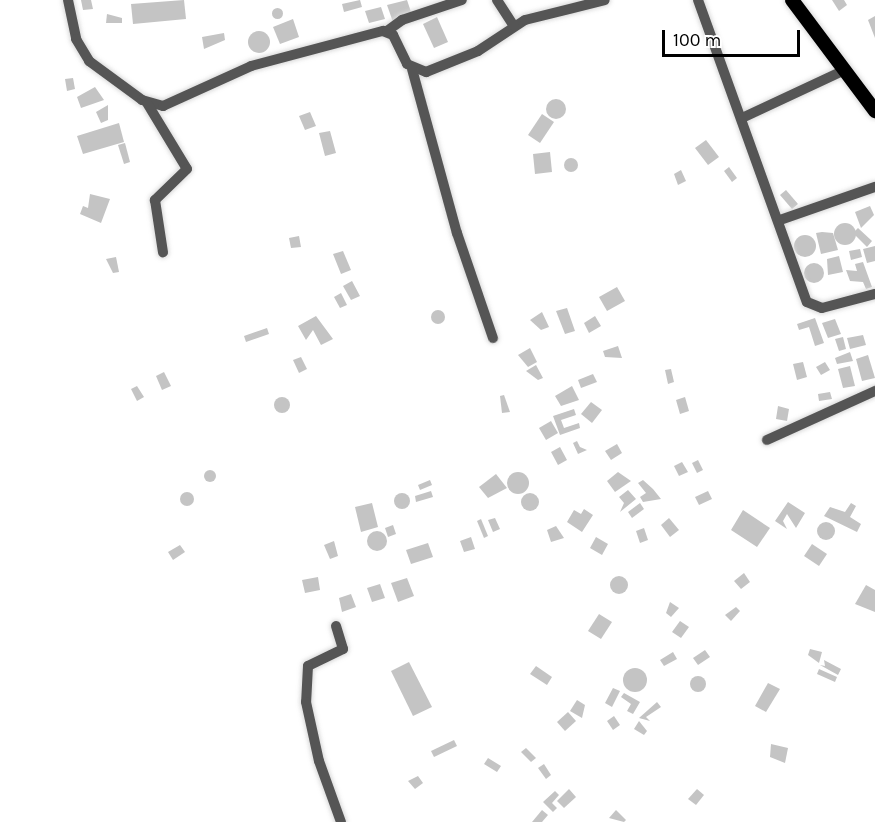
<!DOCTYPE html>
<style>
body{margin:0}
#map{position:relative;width:875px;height:822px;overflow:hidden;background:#fff;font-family:Karla,sans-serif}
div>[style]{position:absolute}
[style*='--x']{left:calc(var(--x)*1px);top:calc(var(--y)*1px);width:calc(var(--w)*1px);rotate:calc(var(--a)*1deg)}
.building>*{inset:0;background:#c4c4c4}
.round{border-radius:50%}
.roads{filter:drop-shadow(0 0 2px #dbdbdb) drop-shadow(0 0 2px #dbdbdb)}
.minor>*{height:10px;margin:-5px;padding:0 5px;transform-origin:5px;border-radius:5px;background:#555}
.major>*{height:14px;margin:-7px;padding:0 7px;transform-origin:7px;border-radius:7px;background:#000}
span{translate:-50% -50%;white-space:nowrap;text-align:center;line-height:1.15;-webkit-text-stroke:4.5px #fff;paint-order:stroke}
.scale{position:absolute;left:662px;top:30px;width:138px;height:27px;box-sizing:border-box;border:3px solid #000;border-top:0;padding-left:8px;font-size:18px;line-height:21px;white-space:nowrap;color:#000;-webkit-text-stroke:4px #fff;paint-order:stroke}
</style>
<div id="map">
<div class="building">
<i style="clip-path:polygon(81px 0,91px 0,93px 9px,83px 10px)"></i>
<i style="clip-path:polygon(184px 0,186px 19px,133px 24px,131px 4px)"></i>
<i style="clip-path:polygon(360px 0,362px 7px,344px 12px,342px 4px)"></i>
<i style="clip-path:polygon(407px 0,412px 15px,393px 22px,387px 5px)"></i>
<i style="clip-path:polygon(832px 0,844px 0,847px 5px,839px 11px)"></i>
<i style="clip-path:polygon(381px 7px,385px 19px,369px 23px,365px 11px)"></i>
<i class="round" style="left:271.5px;top:7.5px;width:11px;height:11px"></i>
<i style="clip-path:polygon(107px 14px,122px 18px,122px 23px,106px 23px)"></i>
<i style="clip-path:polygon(875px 16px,875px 38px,868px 20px)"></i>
<i style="clip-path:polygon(437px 17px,448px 42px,434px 48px,423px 24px)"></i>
<i style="clip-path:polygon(293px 19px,299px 37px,280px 44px,273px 27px)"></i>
<i class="round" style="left:248px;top:31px;width:22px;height:22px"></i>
<i style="clip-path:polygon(224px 33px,225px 40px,204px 49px,202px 37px)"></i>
<i style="clip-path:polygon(73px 78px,75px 89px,67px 91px,65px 79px)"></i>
<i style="clip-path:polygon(95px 87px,104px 100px,81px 108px,77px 97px)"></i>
<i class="round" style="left:546px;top:99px;width:20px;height:20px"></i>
<i style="clip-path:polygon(108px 105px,108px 120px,101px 123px,96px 112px)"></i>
<i style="clip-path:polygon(310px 112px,316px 126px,305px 130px,299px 116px)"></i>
<i style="clip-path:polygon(542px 114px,554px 122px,540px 143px,528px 135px)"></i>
<i style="clip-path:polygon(119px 123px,124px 142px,83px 154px,77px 136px)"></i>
<i style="clip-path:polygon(330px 131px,336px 153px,325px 156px,319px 133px)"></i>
<i style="clip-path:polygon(706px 140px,719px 157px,708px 165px,695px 148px)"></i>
<i style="clip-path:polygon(125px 143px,130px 162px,124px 164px,118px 145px)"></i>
<i style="clip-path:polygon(550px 152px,552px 172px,535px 174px,533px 154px)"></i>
<i class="round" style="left:564px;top:158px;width:14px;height:14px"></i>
<i style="clip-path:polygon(729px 167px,737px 178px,732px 182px,724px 171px)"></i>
<i style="clip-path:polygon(681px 170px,686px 181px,678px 185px,674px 174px)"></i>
<i style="clip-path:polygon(786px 190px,798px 204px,792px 209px,780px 195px)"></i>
<i style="clip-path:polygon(90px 194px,110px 199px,101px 223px,80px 214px,83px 206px,88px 208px)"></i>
<i style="clip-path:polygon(870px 206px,874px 215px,861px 228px,855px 212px)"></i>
<i class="round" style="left:834px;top:223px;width:22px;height:22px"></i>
<i style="clip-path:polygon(858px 228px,872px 241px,867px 247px,853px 233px)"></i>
<i style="clip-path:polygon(822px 232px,833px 233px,838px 250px,821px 254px,816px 233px)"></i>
<i class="round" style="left:794px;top:235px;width:22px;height:22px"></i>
<i style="clip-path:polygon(299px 236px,301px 247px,291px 248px,289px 238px)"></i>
<i style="clip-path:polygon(875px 246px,875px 261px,867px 263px,863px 249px)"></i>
<i style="clip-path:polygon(860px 249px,862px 257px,851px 260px,849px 251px)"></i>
<i style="clip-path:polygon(343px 251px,351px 270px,341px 274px,333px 254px)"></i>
<i style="clip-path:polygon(839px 256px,843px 272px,828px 275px,827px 259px)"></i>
<i style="clip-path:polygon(116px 257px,119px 272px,113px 273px,106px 259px)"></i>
<i style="clip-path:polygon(863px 262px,872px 287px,866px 289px,863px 282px,850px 281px,846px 270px,857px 271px,855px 264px)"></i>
<i class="round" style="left:804px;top:263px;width:20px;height:20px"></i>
<i style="clip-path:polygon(352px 281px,360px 296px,351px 300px,343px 286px)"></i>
<i style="clip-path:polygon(617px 287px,625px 301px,607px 311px,599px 297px)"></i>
<i style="clip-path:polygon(341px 293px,347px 305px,340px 308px,334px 297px)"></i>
<i style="clip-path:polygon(567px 308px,575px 331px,565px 334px,556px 311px)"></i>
<i class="round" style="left:431px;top:310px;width:14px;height:14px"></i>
<i style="clip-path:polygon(542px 312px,549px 327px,541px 330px,530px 320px)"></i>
<i style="clip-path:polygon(316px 316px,333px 339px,321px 345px,313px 330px,306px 340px,298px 326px)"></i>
<i style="clip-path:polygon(595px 316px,601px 326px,589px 333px,584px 323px)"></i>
<i style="clip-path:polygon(815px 318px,824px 343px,815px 346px,809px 327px,799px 330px,797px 324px)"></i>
<i style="clip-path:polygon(835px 319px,841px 334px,828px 338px,822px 323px)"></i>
<i style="clip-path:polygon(267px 328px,269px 334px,246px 342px,244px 336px)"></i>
<i style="clip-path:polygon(863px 335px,866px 345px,850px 349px,847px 338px)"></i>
<i style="clip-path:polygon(843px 337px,846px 349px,839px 351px,835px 339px)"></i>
<i style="clip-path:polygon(618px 346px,622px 358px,605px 357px,603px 351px)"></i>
<i style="clip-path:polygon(530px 348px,537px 362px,528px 367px,518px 355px)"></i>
<i style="clip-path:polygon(850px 352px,853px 361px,837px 364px,835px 358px)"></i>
<i style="clip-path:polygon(868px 355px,875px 378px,862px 381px,856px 359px)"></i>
<i style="clip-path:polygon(301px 357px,307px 369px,299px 373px,293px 360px)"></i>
<i style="clip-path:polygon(803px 362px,807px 377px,797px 380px,793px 364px)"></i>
<i style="clip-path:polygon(825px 362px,830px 370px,821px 375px,816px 367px)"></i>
<i style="clip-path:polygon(536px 365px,543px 378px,538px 380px,526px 371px)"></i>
<i style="clip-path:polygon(850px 366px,855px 386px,843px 388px,838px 369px)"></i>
<i style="clip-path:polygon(671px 369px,674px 382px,668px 384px,665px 370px)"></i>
<i style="clip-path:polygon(164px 372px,171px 386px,162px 390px,156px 376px)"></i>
<i style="clip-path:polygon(593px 374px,597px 382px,581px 388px,578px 380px)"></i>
<i style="clip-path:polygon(137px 386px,144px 397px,137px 401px,131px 389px)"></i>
<i style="clip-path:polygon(572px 386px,579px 400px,561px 406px,555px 396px)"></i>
<i style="clip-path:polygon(830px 392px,832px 399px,819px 401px,818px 394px)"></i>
<i style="clip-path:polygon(504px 395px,510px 412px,502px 413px,500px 396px)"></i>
<i style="clip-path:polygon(685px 397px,689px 411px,680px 414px,676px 400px)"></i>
<i class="round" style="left:274px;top:397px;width:16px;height:16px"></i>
<i style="clip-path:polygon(591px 402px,602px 410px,592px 423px,581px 414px)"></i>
<i style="clip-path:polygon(778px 406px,789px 409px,787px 421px,776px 419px)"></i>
<i style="clip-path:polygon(574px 409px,576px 415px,561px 420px,564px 428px,579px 423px,580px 428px,560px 435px,553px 416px)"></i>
<i style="clip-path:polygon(551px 421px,558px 433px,546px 440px,539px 428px)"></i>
<i style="clip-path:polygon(577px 441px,580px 447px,587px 450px,578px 454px,573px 443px)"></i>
<i style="clip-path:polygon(617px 444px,622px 453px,611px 460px,605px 451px)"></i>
<i style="clip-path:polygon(560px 447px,567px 460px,558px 465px,551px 452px)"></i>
<i style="clip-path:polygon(698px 460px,703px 470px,697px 473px,692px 463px)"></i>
<i style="clip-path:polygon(682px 462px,688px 472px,679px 476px,674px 466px)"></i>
<i class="round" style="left:204px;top:470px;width:12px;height:12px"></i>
<i class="round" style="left:507px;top:472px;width:22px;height:22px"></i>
<i style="clip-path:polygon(618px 472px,631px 481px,615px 492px,607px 481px)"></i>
<i style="clip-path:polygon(496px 474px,507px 488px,488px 498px,479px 487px)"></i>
<i style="clip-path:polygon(430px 480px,432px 485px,420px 490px,418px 485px)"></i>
<i style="clip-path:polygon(643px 480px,653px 489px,661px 499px,643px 502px,640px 497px,646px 493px,638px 483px)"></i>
<i style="clip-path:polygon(628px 490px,636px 499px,620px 512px,624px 503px,619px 497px)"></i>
<i style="clip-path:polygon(431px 491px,433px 497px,416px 502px,415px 496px)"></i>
<i style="clip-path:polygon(708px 491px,712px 499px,699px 505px,695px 497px)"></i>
<i class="round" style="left:180px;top:492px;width:14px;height:14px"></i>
<i class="round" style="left:394px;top:493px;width:16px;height:16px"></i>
<i class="round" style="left:521px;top:493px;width:18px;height:18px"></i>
<i style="clip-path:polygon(788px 502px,805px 513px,796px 528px,787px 514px,783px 521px,787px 529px,775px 521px)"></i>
<i style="clip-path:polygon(372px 503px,378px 527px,361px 532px,355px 507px)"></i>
<i style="clip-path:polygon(640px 503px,644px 509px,632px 518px,628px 512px)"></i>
<i style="clip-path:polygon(851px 503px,856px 506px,850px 517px,861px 524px,857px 532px,824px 516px,830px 507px,845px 512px)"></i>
<i style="clip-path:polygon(584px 509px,593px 515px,582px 532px,567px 522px,574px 510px,581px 514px)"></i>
<i style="clip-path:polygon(743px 510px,770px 528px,757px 547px,731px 530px)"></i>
<i style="clip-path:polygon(495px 518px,500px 529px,493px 532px,488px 520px)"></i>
<i style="clip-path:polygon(669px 518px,679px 530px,670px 537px,661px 525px)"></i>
<i style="clip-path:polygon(481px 519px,488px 536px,484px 538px,477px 521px)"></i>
<i class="round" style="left:817px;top:522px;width:18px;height:18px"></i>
<i style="clip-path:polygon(393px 525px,396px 534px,388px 537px,385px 528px)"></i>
<i style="clip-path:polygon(556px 526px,564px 538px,551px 542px,547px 530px)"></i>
<i style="clip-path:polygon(644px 528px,648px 540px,640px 543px,636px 531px)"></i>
<i class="round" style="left:367px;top:531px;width:20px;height:20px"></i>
<i style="clip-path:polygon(471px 537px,475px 549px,464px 552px,460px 541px)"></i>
<i style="clip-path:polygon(596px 537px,608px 544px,602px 555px,590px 548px)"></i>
<i style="clip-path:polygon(334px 541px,338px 556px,330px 559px,324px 545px)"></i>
<i style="clip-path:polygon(428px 543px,433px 557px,411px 564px,406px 550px)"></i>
<i style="clip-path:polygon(812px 544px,827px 554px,819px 566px,804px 556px)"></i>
<i style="clip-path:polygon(180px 545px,185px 552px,173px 560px,168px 552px)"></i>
<i style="clip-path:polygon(744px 573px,750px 582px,741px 589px,734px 581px)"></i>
<i class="round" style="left:610px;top:576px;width:18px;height:18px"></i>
<i style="clip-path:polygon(318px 577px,320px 590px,305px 593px,302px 580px)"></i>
<i style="clip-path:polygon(407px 578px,414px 596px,398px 602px,391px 583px)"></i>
<i style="clip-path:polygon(380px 584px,385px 598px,372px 602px,367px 588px)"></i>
<i style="clip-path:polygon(866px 585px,875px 590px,875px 612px,855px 604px)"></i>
<i style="clip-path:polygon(351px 594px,356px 607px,342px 612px,339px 598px)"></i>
<i style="clip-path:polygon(670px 602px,679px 608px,671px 617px,666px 613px)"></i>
<i style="clip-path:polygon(736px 607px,740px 611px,731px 621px,725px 615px)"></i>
<i style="clip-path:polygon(599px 614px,612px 622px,601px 639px,588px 631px)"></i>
<i style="clip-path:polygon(680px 621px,689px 627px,681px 638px,672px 632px)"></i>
<i style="clip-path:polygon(810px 649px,822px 652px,819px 663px,808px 655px)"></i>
<i style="clip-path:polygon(705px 650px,710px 657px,698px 665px,693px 658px)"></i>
<i style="clip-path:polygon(673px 652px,677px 659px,664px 666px,660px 660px)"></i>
<i style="clip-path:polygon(824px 660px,841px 669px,838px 675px,820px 665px,825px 666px)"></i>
<i style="clip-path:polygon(409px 662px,432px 707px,413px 716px,391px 671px)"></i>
<i style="clip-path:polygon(536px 666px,552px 677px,547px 685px,530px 674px)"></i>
<i class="round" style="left:623px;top:668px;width:24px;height:24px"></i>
<i style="clip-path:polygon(819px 669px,837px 677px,835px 682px,817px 674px)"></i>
<i class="round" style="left:690px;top:676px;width:16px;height:16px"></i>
<i style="clip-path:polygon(768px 683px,780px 689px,766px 712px,755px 706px)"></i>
<i style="clip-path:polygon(613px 688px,620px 691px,612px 707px,605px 703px)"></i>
<i style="clip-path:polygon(624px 693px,640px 702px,633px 714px,627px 711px,631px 704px,621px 697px)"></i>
<i style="clip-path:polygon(577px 700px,585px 705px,582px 718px,570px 711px)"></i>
<i style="clip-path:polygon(657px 702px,661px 707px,646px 717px,650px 721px,639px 718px)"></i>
<i style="clip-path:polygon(568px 712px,576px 721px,565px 731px,557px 722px)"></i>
<i style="clip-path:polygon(614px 716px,620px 725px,613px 730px,607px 721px)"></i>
<i style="clip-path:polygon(639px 721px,647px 731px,644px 735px,634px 729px)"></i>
<i style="clip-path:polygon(454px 740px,457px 746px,434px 757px,431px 751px)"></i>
<i style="clip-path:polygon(771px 744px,788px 748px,785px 763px,770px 757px)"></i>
<i style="clip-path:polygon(526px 748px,536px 758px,531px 762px,521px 752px)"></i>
<i style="clip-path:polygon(488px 758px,501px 766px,497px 772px,484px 764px)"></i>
<i style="clip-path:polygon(544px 764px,551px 775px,546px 779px,538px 768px)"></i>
<i style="clip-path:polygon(418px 776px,423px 783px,415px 789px,408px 781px)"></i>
<i style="clip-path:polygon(569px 789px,576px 797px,564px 808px,557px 801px)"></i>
<i style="clip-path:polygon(697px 789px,704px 795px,696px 805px,688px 799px)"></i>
<i style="clip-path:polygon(555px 791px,559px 795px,552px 803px,557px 808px,553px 812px,543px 802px)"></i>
<i style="clip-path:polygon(542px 810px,548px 815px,542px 822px,532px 822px)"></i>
<i style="clip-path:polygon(616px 810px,626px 820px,624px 822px,609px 818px)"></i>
</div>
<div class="roads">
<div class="minor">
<i style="--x:68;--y:0;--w:40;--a:78"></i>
<i style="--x:76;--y:39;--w:26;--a:59"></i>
<i style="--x:89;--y:61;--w:66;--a:36.3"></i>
<i style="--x:142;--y:100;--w:22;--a:16"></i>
<i style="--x:163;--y:106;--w:97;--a:-24.4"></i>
<i style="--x:251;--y:66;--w:137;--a:-14.9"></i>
<i style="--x:383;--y:31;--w:11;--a:22"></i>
<i style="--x:393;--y:35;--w:32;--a:64"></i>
<i style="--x:407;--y:64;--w:21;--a:23"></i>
<i style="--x:426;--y:72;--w:56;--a:-22"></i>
<i style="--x:478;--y:51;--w:56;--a:-33.4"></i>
<i style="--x:525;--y:20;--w:82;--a:-14"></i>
<i style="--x:497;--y:0;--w:30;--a:57"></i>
<i style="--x:698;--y:0;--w:321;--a:70.2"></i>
<i style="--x:807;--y:302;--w:16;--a:22"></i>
<i style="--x:822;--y:308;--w:55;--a:-14.8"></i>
<i style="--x:387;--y:31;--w:19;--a:-36"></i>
<i style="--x:402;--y:20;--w:63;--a:-18.4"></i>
<i style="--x:412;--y:69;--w:170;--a:74.7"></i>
<i style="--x:457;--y:233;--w:111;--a:71.1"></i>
<i style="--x:147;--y:103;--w:77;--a:58.8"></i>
<i style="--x:187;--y:169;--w:45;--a:135.9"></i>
<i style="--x:155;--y:200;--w:53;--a:81.3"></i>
<i style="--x:742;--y:118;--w:111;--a:-25"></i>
<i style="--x:780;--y:220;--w:101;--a:-19.2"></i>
<i style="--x:767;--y:440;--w:119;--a:-24.4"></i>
<i style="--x:336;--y:626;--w:24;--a:73"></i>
<i style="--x:343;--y:649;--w:39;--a:154"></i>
<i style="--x:308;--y:666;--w:36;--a:93"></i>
<i style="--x:306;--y:702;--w:60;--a:77.6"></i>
<i style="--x:319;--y:761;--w:65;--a:70.2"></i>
</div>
<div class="major">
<i style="--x:792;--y:0;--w:139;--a:53.2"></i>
</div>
</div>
<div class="scale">100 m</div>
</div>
